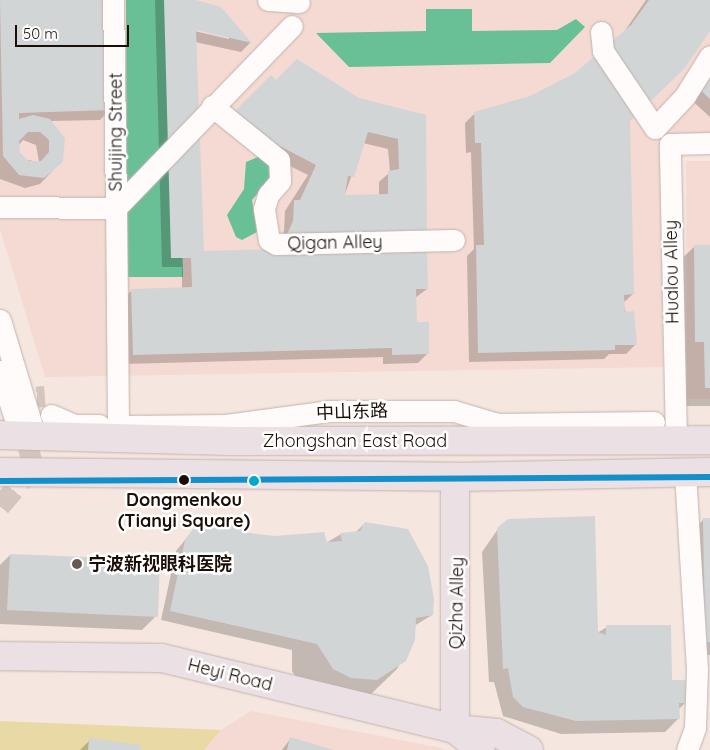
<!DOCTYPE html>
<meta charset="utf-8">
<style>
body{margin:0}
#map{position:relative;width:710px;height:750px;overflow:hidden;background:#f6e6e0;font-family:Quicksand,"Noto Sans SC",sans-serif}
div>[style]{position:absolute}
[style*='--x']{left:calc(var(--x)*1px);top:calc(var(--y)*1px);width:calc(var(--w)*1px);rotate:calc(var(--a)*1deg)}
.built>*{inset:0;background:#f4dad2}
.green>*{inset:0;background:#e9d9a4}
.water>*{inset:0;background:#69bf96}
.shadow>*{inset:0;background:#0003}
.building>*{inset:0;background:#d2d5d6}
.minor-tunnel>*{height:21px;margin-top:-10.5px;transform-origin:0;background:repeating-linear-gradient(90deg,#d5c5bf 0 21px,transparent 0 32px)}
.roads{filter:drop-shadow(0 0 1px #c2b3ad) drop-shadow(0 0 1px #c2b3ad)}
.minor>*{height:21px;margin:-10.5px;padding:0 10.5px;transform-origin:10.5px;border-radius:10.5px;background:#fefbfa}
.major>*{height:28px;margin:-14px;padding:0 14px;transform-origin:14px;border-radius:14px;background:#ebe1e5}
.metro-1>*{height:6px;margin:-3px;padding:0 3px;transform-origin:3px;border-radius:3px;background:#138fc9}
.dots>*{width:14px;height:14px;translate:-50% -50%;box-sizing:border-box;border:2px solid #fff;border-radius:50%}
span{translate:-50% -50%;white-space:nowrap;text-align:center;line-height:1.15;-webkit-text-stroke:5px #fff;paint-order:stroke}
.street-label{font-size:18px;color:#1c0d07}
.stop-label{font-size:18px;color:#1c0d07;font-weight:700}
.poi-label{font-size:18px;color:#1c0d07;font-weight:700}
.left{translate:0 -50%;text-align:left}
.scale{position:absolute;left:15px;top:25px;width:114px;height:22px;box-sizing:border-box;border:2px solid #1c0d07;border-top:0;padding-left:6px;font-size:15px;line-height:18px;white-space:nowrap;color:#1c0d07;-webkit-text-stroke:4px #fff;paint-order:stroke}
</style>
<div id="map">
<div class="built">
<i style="clip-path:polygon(0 0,710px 0,710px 136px,661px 137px,663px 367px,45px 377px,0 229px)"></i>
<i style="clip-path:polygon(686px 161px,710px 161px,710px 399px,687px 399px)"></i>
<i style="clip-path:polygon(251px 711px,441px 748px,445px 750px,204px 750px,221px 730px)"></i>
</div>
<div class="green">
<i style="clip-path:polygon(0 721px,221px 730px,204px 750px,0 750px)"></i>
</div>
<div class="water">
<i style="clip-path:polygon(126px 0,177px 0,183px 277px,127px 277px)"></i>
<i style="clip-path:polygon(426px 9px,472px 9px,472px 31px,557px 30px,576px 19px,585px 27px,550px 63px,349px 67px,316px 33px,426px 31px)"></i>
<i style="clip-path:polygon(260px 156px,266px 157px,275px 173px,252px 200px,257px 232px,242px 240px,236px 237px,227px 215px,244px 189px,246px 162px)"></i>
</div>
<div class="shadow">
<i style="clip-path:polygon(evenodd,0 0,110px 110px,100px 120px,50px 121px,61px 162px,40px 184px,25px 188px,0 179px,0 0,23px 140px,36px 145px,39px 162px,22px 159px,17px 147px,23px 140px)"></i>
<i style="clip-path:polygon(evenodd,155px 0,194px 0,221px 8px,250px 43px,241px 52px,195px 42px,203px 252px,275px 250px,284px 231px,285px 211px,308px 175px,268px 155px,227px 122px,276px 82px,424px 116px,427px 289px,415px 298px,415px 323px,428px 353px,418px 363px,383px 364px,383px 357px,123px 364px,122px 300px,132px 290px,182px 289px,182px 267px,162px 267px,155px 0,190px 28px,229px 36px,229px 39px,190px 30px,190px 28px,155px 0,363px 143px,388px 149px,390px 172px,379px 182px,379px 196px,344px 197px,363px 143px)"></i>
<i style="clip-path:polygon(646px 0,710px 0,710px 29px,629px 121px,633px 294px,623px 303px,636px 344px,626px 354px,609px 354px,604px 359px,469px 362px,467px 256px,474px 249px,471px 152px,466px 153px,465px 123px,475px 113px,531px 98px,576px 74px,624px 32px)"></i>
<i style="clip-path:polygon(710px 65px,710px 117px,688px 97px)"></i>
<i style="clip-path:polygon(710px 246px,710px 406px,686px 406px,685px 360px,677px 360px,675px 265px,694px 247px)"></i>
<i style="clip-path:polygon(704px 519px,710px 519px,710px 655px,691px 655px,690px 533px)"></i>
<i style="clip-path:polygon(365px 523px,407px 530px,432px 615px,414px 626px,414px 640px,397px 669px,370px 695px,307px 694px,292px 671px,292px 650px,161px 620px,176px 551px,193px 530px,326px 543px,341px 534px,356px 532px)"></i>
<i style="clip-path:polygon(498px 529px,597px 633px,607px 627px,671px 682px,685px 703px,678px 710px,679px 718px,665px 732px,561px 734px,503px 716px,494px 682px,489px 682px,482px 552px)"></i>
<i style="clip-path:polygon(10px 555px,156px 616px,142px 630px,0 624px,0 565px)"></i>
<i style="clip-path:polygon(291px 738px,331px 750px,282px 750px)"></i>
<i style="clip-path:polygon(90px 740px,139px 750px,80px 750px)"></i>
</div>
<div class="building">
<i style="clip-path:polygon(evenodd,0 0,108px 0,111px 110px,19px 113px,19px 119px,33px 115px,50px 119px,65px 138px,63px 162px,44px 178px,19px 175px,3px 156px,0 0,28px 132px,40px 132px,49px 140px,49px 152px,41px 161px,29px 161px,20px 153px,19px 141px,28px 132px)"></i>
<i style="clip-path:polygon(164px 0,196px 0,221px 7px,252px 43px,196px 30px,204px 251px,427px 245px,428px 289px,416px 289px,417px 322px,429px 322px,429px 354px,392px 355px,392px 348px,133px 355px,131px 289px,192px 287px,191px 258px,171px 258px)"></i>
<i style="clip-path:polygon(649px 0,710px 0,710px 31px,685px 68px,630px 121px,634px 294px,624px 295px,625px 312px,634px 311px,637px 345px,615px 345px,615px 350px,478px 353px,476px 245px,484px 245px,481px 143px,475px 143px,474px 112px,530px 96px,575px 73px,631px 25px)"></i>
<i style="clip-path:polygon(evenodd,297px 59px,359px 98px,426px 115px,427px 237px,285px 239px,293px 221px,294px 200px,300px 200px,316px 165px,278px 145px,235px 111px,271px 75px,276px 80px,297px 59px,368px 132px,398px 139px,399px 169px,388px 171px,388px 194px,345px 195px,348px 176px,354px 177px,368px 132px)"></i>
<i style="clip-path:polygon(710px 69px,710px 99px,697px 87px)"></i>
<i style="clip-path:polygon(694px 245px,710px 245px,710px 388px,705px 388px,704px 342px,695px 342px)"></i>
<i style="clip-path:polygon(595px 516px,598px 632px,606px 635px,606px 625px,671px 625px,672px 680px,686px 680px,686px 703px,679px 703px,680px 719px,576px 721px,523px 707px,513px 697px,508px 668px,503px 669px,497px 528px,508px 519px)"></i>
<i style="clip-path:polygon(703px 518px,710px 518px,710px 642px,705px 642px)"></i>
<i style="clip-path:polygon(240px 522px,243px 532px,275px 536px,324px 532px,327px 542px,342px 541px,340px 533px,360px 531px,365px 522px,408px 529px,428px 566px,434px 599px,433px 615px,416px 618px,415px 640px,406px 661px,377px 680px,351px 678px,333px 669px,317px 644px,170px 611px,185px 540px,193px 529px,213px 523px)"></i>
<i style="clip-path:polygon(10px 554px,160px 560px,158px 617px,7px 610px)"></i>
<i style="clip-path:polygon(290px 737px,334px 750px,287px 750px)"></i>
<i style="clip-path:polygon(89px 738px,141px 745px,140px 750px,88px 750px)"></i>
</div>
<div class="minor-tunnel">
<i style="--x:5;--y:399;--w:40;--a:-4.3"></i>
<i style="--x:0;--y:506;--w:51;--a:-49.8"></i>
<i style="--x:33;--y:467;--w:45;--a:-102.8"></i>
</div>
<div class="roads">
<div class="minor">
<i style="--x:268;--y:0;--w:31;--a:4"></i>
<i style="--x:601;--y:32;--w:19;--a:84"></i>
<i style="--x:603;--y:51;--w:93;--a:56"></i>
<i style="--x:655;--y:128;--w:44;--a:-46.8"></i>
<i style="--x:685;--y:96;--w:47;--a:-58"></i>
<i style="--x:212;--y:106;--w:86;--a:38.9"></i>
<i style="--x:279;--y:160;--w:21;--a:87"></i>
<i style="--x:280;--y:181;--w:18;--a:131"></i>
<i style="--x:268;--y:195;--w:15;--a:106"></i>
<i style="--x:264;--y:209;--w:31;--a:81"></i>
<i style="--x:269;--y:240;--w:8;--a:30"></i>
<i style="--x:276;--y:244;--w:178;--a:-1.3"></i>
<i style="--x:0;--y:207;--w:116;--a:0.5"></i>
<i style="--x:116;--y:208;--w:208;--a:-90.8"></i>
<i style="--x:0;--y:320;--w:121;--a:73.2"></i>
<i style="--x:0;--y:371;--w:47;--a:72.7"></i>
<i style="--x:51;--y:415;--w:26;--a:23"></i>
<i style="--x:75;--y:425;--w:24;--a:0"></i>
<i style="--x:118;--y:426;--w:218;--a:-90.5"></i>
<i style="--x:116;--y:208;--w:253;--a:-46"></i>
<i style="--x:130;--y:426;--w:96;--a:-0.6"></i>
<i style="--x:226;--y:425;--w:105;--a:-7.7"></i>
<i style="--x:330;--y:411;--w:124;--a:0"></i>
<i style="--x:454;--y:411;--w:46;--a:16.5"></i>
<i style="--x:498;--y:424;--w:156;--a:-0.7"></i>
<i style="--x:676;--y:441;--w:297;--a:-91.2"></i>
<i style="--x:670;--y:144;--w:40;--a:-1.4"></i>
<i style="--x:685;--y:473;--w:197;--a:86.5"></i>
<i style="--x:697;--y:670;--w:58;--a:92"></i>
<i style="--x:695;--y:728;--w:23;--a:110"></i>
</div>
<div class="major">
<i style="--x:0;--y:435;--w:230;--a:1.5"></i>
<i style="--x:230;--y:441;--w:480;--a:-0.1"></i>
<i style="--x:0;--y:472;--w:455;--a:0.6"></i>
<i style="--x:455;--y:477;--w:255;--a:-1.1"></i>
<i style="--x:455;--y:477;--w:252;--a:90"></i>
<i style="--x:455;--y:729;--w:42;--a:5.4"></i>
<i style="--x:497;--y:733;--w:36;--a:28"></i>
<i style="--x:0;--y:656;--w:162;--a:0.7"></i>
<i style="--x:162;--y:658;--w:301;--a:13.6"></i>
<i style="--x:455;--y:729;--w:33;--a:39"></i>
</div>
</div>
<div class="metro-1">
<i style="--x:0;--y:481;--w:710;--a:-0.32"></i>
</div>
<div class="dots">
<i style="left:184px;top:480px;background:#1c0d07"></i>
<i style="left:254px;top:481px;background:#00a9ce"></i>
<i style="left:77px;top:564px;background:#685953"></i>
</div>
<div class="street-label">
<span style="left:116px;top:132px;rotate:-90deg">Shuijing Street</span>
<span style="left:335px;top:243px;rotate:-1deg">Qigan Alley</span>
<span style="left:672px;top:272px;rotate:-91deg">Hualou Alley</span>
<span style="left:352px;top:412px;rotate:-2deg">中山东路</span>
<span style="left:355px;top:441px">Zhongshan East Road</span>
<span style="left:457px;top:603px;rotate:-89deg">Qizha Alley</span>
<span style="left:230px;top:675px;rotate:14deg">Heyi Road</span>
</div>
<div class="stop-label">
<span style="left:184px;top:511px">Dongmenkou<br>(Tianyi Square)</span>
</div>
<div class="poi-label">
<span class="left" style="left:88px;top:564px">宁波新视眼科医院</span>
</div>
<div class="scale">50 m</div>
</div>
